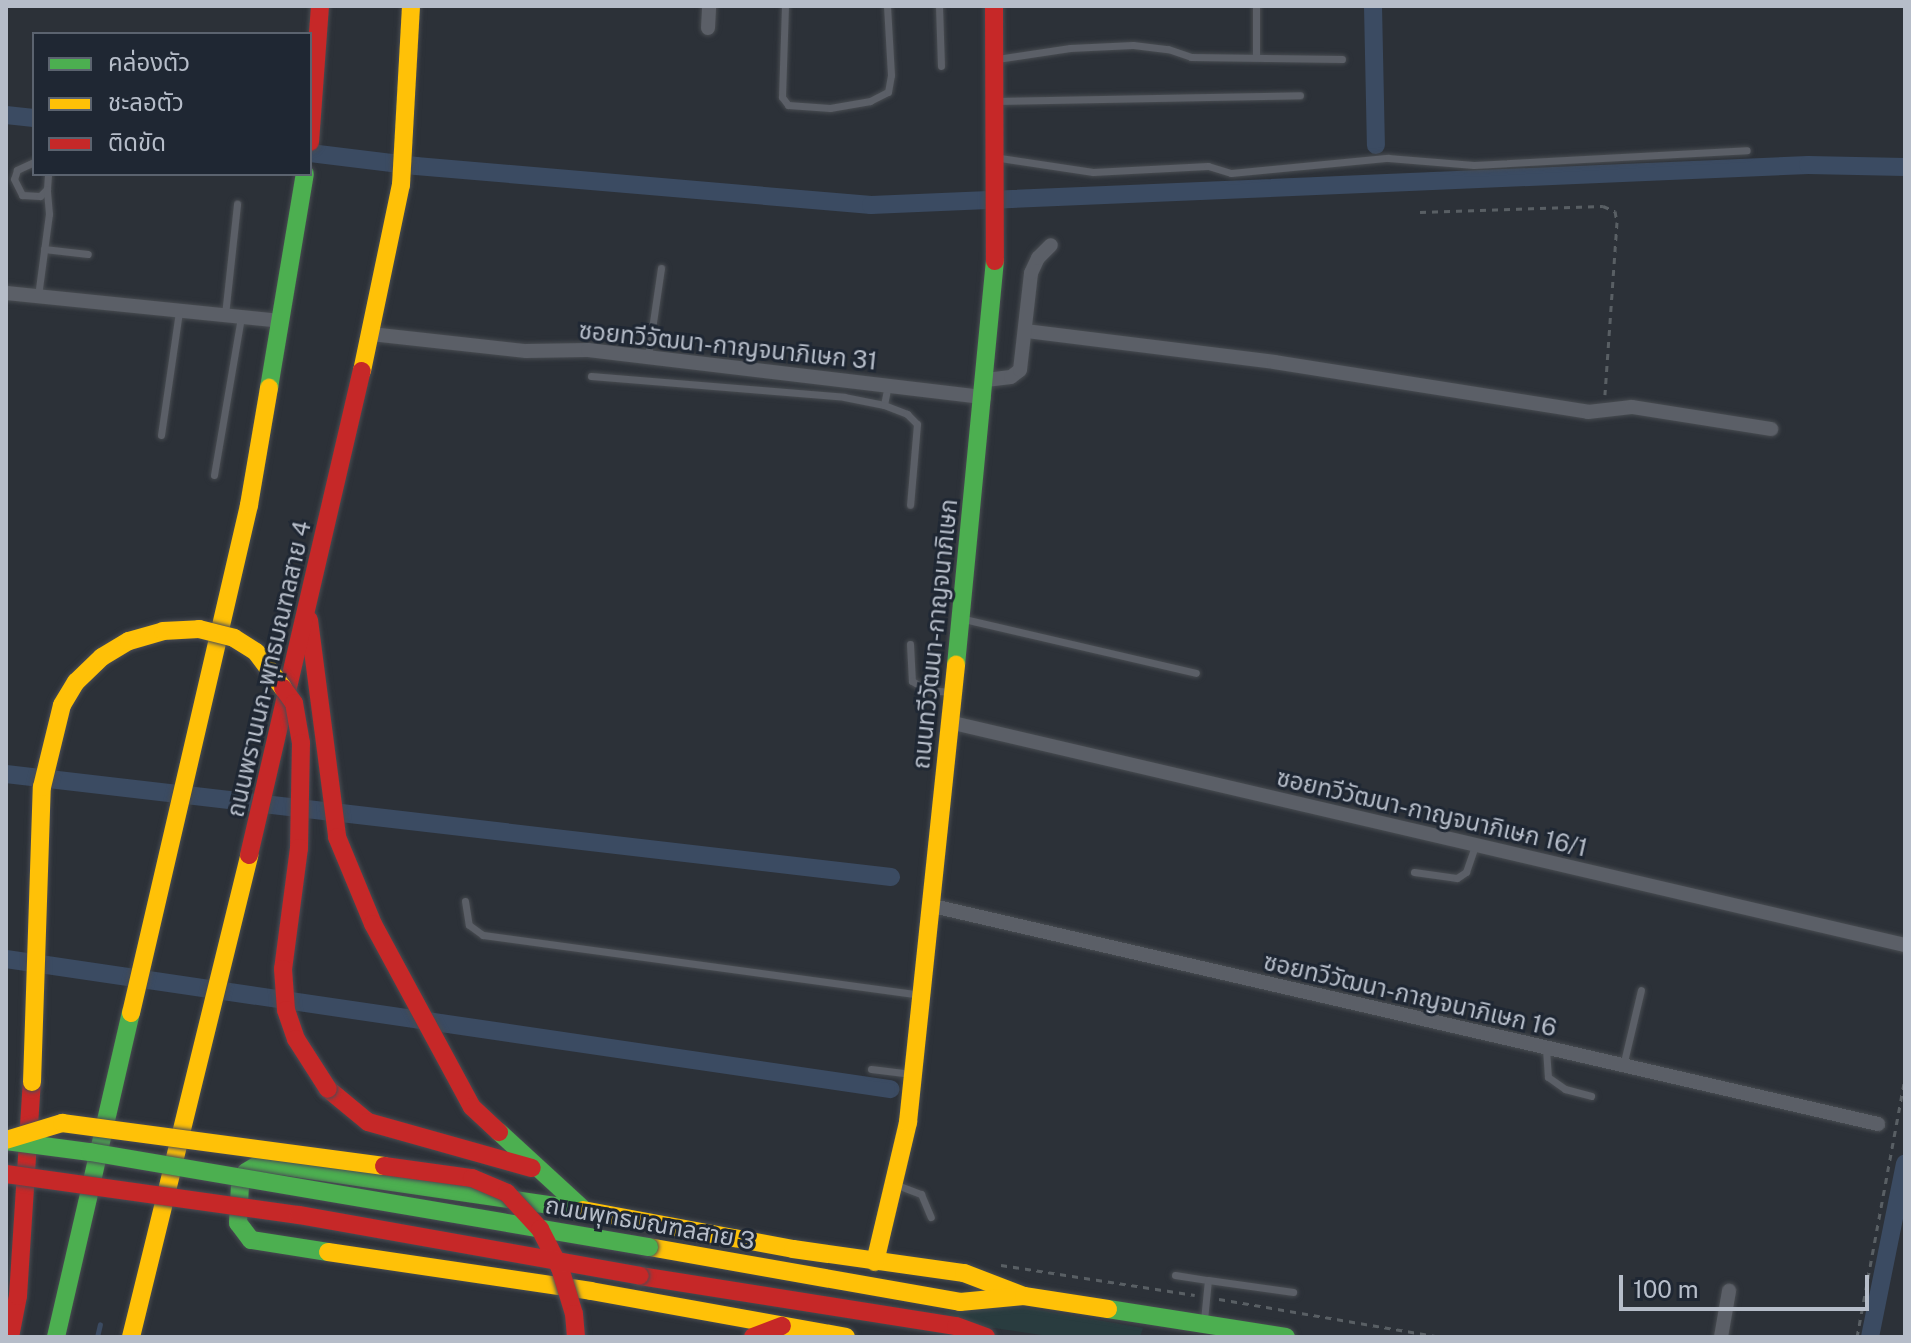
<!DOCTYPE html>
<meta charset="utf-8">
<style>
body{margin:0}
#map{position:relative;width:1911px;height:1343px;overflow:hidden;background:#2c3138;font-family:"Public Sans","Noto Sans Thai",sans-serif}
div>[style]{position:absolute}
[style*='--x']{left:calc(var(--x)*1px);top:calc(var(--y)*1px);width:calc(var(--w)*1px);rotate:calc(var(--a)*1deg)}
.green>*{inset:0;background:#293c3f}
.stream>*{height:5px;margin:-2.5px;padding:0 2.5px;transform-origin:2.5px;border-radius:2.5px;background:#3b4b62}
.canal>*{height:18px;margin:-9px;padding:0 9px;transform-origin:9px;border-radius:9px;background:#3b4b62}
.path>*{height:3px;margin-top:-1.5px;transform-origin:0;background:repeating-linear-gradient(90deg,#595f64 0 6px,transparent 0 12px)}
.roads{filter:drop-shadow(0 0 2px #484c51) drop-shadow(0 0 2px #484c51)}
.lane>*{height:7px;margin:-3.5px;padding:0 3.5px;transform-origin:3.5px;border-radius:3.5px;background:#5b5f67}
.street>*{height:14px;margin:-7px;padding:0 7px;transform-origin:7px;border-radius:7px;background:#5b5f67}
.fast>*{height:18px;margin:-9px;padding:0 9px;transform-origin:9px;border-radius:9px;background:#4caf50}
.slow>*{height:18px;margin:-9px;padding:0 9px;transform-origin:9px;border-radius:9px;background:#ffc107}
.jam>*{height:18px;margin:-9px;padding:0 9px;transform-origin:9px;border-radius:9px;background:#c62828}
.bridges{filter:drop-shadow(0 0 2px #4a4d55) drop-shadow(0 0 2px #4a4d55)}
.fast-bridge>*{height:18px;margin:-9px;padding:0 9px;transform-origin:9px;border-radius:9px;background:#4caf50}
.slow-bridge>*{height:18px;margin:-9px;padding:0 9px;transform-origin:9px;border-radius:9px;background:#ffc107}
.jam-bridge>*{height:18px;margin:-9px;padding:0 9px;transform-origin:9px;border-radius:9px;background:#c62828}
span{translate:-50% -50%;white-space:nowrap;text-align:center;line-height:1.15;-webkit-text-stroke:6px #1f2733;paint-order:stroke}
.street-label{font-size:24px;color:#b6bdc9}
.frame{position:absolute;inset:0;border:8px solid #b6bdc9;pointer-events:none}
.legend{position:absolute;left:32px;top:32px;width:280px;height:144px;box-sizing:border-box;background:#1f2733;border:2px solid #5b636f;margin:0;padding:10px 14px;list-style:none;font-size:24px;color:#b6bdc9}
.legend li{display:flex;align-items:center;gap:16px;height:40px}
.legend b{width:40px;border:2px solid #5b636f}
.scale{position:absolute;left:1619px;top:1275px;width:250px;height:36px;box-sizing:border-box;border:4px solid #b6bdc9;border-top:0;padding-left:10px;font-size:24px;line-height:28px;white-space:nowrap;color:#b6bdc9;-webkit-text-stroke:6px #1f2733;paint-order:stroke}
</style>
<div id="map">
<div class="green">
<i style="clip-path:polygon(1010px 1305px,1143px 1328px,1140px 1337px,1055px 1337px,973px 1325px,943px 1312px)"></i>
</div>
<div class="stream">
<i style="--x:97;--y:1337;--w:13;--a:-77"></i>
</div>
<div class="canal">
<i style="--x:1373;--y:6;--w:139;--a:88.8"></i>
<i style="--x:6;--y:115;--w:28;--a:6"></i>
<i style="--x:310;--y:153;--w:107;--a:7"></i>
<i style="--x:416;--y:166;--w:457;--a:4.9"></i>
<i style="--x:871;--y:205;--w:938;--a:-2.44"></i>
<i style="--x:1808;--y:165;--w:97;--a:1.2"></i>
<i style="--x:6;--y:774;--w:891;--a:6.64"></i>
<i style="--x:6;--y:959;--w:894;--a:8.37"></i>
<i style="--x:1870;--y:1337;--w:177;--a:-78.6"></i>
</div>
<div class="path">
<i style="--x:1420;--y:212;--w:183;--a:-1.9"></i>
<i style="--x:1603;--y:206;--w:13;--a:23"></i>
<i style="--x:1615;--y:211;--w:11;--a:80"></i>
<i style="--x:1617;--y:222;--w:173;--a:94"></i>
<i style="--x:1001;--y:1265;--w:196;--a:8.8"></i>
<i style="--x:1219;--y:1299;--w:225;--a:9.7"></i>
<i style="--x:1857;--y:1337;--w:262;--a:-79.5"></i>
</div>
<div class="roads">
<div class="lane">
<i style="--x:785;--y:6;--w:91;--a:91.9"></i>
<i style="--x:782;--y:97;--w:10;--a:53"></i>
<i style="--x:788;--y:105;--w:42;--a:4.1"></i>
<i style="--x:830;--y:108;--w:41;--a:-9.9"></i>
<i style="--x:870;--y:101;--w:20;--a:-27"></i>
<i style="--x:888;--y:92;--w:17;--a:-80"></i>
<i style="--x:891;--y:75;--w:69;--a:-93.3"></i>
<i style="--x:939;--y:6;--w:60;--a:88.1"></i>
<i style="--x:1256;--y:57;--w:51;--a:-90"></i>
<i style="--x:997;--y:59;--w:74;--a:-8.6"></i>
<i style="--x:1070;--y:48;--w:63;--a:-2.7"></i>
<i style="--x:1133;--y:45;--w:35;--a:7"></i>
<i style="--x:1168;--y:49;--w:24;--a:19"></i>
<i style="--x:1191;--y:57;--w:151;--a:0.8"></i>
<i style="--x:999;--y:101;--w:301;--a:-1.1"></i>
<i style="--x:1000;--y:158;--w:94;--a:8.6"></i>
<i style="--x:1093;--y:172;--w:115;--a:-3"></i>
<i style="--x:1208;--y:166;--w:24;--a:17"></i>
<i style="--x:1231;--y:173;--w:158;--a:-5.5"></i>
<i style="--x:1388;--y:158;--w:86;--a:4.7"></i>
<i style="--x:1474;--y:165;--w:273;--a:-3.1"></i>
<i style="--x:34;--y:162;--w:19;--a:155"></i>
<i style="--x:17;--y:170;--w:9;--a:108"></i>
<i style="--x:14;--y:179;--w:18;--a:63"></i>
<i style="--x:22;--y:195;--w:18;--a:3"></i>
<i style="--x:40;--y:196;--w:10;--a:-45"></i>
<i style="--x:47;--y:189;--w:15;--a:-86"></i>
<i style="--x:44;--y:249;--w:44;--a:6.5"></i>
<i style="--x:38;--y:296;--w:83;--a:-82.4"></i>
<i style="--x:49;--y:214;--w:25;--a:-95"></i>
<i style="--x:225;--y:315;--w:112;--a:-83.8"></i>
<i style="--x:648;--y:356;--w:89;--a:-81.6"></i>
<i style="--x:591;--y:376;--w:254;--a:4.7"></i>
<i style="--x:844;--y:397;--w:41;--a:11.3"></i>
<i style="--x:884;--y:405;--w:20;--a:-79"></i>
<i style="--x:884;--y:405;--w:25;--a:21"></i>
<i style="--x:907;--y:414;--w:14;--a:45"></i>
<i style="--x:917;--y:424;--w:81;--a:94.9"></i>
<i style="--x:161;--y:435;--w:125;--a:-81.7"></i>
<i style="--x:214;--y:475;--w:160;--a:-80.3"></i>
<i style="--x:964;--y:619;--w:238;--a:13.1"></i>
<i style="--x:910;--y:644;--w:37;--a:87"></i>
<i style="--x:912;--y:681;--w:17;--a:31"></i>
<i style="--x:927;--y:690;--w:24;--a:5"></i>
<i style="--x:1414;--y:872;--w:43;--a:7.9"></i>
<i style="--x:1457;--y:878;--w:11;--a:-34"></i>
<i style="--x:1466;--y:872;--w:28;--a:-71"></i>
<i style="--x:465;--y:901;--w:24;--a:81"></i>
<i style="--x:469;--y:925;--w:17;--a:36"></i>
<i style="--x:483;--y:935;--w:441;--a:7.8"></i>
<i style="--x:1546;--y:1049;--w:28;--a:86"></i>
<i style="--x:1548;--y:1077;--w:21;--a:35"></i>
<i style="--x:1565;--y:1089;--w:27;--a:15"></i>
<i style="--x:1623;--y:1066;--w:78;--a:-76.7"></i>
<i style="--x:871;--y:1069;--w:41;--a:7"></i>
<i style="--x:897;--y:1185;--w:26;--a:21"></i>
<i style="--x:921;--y:1194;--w:25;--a:67"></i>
<i style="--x:1175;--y:1275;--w:33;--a:9"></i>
<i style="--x:1204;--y:1320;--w:40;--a:-84.3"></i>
<i style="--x:1208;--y:1280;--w:86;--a:8"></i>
</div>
<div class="street">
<i style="--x:708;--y:28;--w:22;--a:-87"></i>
<i style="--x:6;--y:293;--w:276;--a:5.8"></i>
<i style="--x:1026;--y:331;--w:250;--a:7.1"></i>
<i style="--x:1274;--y:362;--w:318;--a:9"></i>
<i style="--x:1588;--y:412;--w:44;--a:-6.5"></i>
<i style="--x:1632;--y:407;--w:141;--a:9"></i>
<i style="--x:371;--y:334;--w:156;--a:6.3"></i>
<i style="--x:526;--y:351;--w:62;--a:-0.9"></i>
<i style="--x:588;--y:350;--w:399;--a:6.8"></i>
<i style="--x:986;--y:380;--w:25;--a:-7"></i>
<i style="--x:1011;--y:377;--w:11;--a:-38"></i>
<i style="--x:1020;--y:370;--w:98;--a:-83.5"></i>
<i style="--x:1031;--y:273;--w:17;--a:-65"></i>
<i style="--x:1038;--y:258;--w:18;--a:-45"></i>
<i style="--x:949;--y:722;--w:982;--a:13.13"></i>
<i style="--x:933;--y:906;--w:970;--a:12.99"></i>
<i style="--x:1721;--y:1337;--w:47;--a:-80.1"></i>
</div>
<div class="fast">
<i style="--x:269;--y:388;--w:217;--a:-80.5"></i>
<i style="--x:956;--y:665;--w:406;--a:-84.5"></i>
<i style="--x:499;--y:1132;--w:115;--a:42.5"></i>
<i style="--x:328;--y:1252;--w:78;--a:-171.1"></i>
<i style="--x:251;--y:1240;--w:21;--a:-127"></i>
<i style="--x:238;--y:1223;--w:36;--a:-87"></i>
<i style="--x:240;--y:1187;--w:16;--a:-68"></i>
<i style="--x:246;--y:1172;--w:17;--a:-31"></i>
<i style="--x:261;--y:1163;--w:325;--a:8.3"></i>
<i style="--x:1108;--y:1309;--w:180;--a:8.9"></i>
<i style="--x:56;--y:1337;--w:333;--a:-77"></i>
</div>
<div class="slow">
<i style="--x:362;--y:371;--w:190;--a:-78.2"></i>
<i style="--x:401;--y:185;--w:179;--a:-86.8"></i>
<i style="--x:131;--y:1013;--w:522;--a:-76.92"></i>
<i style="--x:249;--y:505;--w:119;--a:-80.3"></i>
<i style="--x:583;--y:1210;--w:214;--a:10.5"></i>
<i style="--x:793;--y:1249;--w:173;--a:8"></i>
<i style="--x:964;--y:1273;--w:64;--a:21"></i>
<i style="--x:649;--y:1247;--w:316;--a:10"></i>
<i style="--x:960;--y:1302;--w:64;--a:-5.4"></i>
<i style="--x:1024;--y:1296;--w:85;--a:8.8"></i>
<i style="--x:328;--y:1252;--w:266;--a:8.4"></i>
<i style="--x:591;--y:1291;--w:259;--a:10.2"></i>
<i style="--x:875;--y:1262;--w:144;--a:-76.7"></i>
<i style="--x:908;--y:1122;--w:460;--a:-84"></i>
<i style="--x:131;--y:1337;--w:496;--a:-76.2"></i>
</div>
<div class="jam">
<i style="--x:994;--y:6;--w:255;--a:89.8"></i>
<i style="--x:310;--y:142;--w:136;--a:-85.8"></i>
<i style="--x:309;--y:620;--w:219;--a:82.6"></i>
<i style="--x:337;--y:837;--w:94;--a:67.5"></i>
<i style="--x:373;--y:924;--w:208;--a:61.6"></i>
<i style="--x:472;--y:1107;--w:37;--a:43"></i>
<i style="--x:249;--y:855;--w:497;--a:-76.9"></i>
<i style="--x:328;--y:1089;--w:52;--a:39.5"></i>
<i style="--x:368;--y:1122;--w:170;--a:15.7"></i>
<i style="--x:640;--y:1276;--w:320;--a:9"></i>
<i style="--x:956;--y:1326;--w:32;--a:20"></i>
<i style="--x:10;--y:1337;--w:42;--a:-79"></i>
<i style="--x:18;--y:1296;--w:214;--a:-86.3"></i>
<i style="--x:753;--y:1337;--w:31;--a:-21"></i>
</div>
</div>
<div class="bridges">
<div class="fast-bridge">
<i style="--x:6;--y:1141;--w:85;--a:7.5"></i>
<i style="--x:90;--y:1152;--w:567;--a:9.65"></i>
</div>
<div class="slow-bridge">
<i style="--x:32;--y:1082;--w:295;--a:-88.1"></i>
<i style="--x:42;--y:787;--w:84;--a:-76.3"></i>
<i style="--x:62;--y:705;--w:27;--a:-59"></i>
<i style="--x:76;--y:682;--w:36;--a:-44"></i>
<i style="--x:102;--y:657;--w:31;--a:-31"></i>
<i style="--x:129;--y:641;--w:35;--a:-16"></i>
<i style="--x:163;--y:631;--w:36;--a:-3"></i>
<i style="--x:199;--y:629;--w:36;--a:14"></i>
<i style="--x:234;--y:638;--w:26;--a:32"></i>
<i style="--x:256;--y:652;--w:45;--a:53.1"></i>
<i style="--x:6;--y:1140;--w:59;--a:-16.9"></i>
<i style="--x:62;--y:1123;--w:325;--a:7.6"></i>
</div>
<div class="jam-bridge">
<i style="--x:283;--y:688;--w:19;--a:54"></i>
<i style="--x:294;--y:703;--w:41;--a:80.1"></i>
<i style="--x:301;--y:743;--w:105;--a:91.1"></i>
<i style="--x:299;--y:848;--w:122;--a:97.5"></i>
<i style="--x:283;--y:969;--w:41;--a:85.8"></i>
<i style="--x:286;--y:1010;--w:31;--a:71"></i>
<i style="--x:296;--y:1039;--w:59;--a:57.4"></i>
<i style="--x:384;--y:1166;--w:89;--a:7.8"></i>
<i style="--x:472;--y:1178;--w:38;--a:23"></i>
<i style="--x:507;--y:1193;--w:49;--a:47.5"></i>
<i style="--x:540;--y:1229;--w:44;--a:62.9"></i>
<i style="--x:560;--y:1268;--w:48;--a:73.1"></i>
<i style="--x:574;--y:1314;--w:23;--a:85"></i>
<i style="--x:6;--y:1174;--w:296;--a:8"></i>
<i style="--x:299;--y:1215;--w:346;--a:10.1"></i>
</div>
</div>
<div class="street-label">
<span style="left:728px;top:346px;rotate:6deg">ซอยทวีวัฒนา-กาญจนาภิเษก 31</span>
<span style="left:935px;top:634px;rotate:-84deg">ถนนทวีวัฒนา-กาญจนาภิเษก</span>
<span style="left:269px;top:669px;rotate:-77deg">ถนนพรานนก-พุทธมณฑลสาย 4</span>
<span style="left:1432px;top:813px;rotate:13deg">ซอยทวีวัฒนา-กาญจนาภิเษก 16/1</span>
<span style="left:1410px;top:995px;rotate:13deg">ซอยทวีวัฒนา-กาญจนาภิเษก 16</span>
<span style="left:650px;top:1223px;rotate:10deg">ถนนพุทธมณฑลสาย 3</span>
</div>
<div class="frame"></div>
<ul class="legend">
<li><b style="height:10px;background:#4caf50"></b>คล่องตัว</li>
<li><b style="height:10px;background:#ffc107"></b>ชะลอตัว</li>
<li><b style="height:10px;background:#c62828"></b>ติดขัด</li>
</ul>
<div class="scale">100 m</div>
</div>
